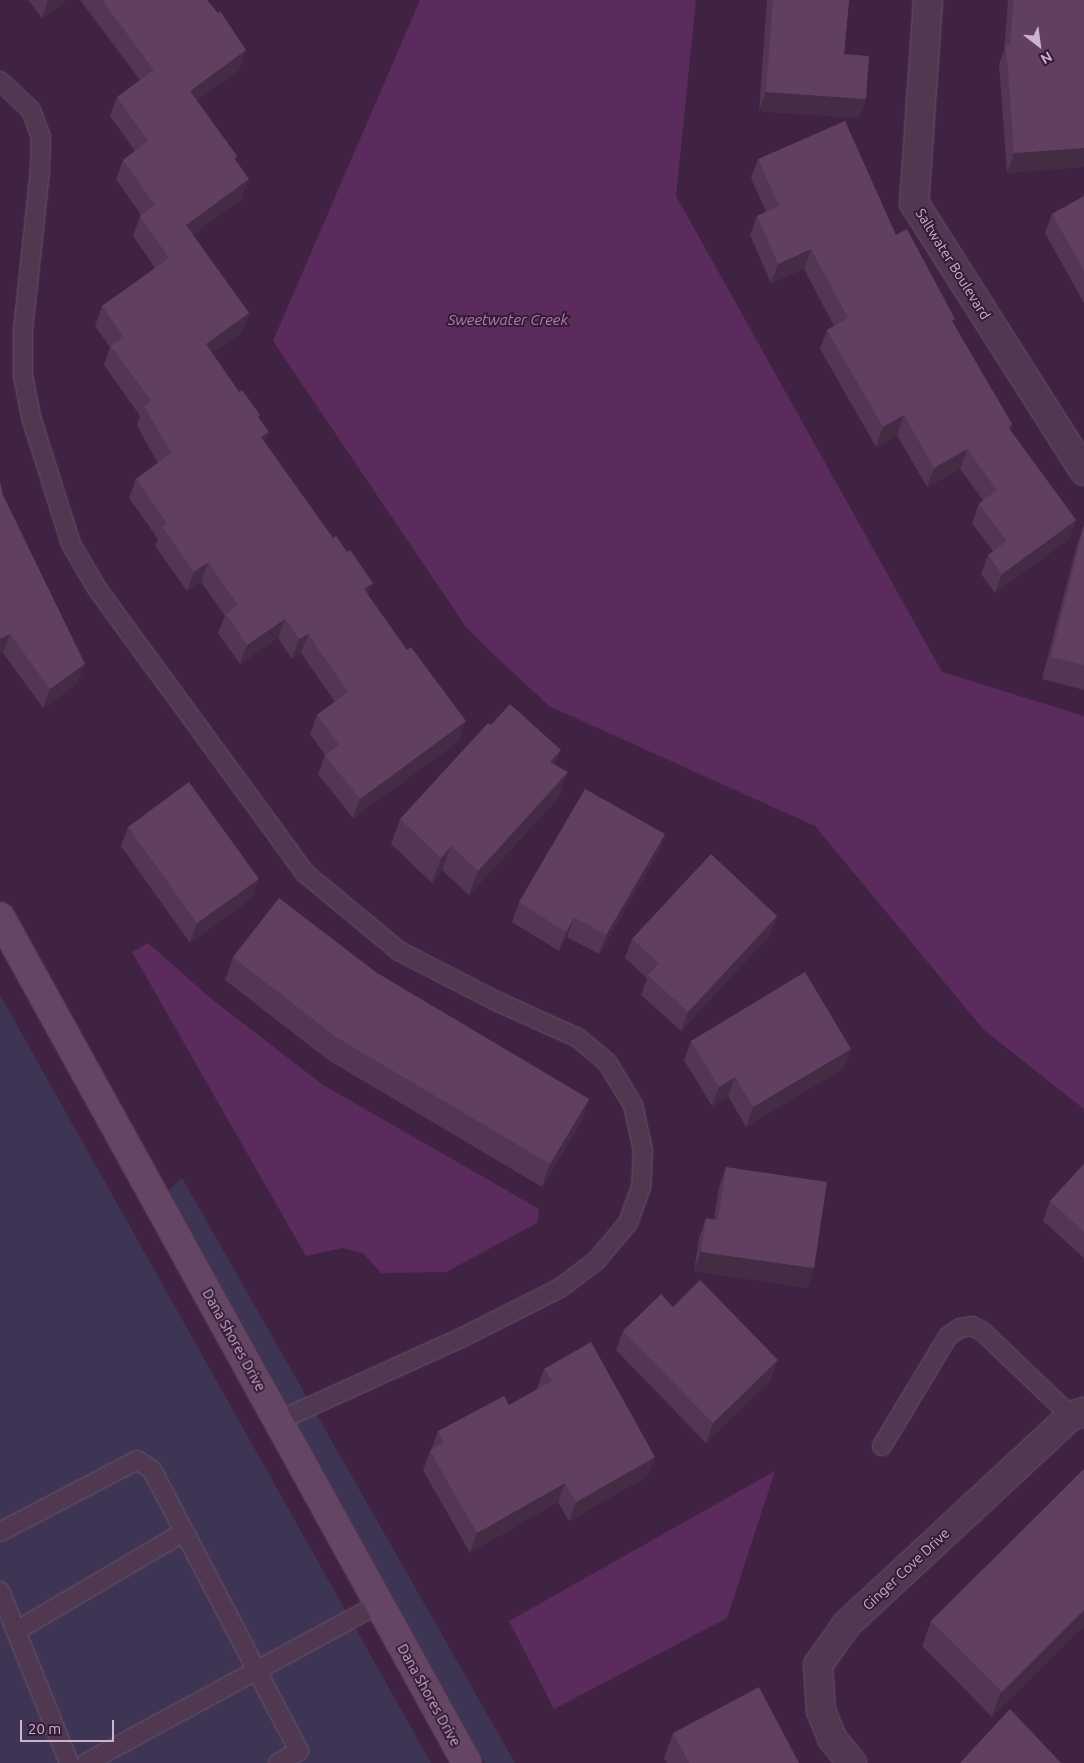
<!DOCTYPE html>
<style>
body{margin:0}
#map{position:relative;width:1084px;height:1763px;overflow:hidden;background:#402342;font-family:Ubuntu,sans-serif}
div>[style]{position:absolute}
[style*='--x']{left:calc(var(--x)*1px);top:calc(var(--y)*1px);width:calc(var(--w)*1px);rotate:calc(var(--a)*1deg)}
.green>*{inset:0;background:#3e3554}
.water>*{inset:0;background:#5c2b5d}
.roads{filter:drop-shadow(0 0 1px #6c526c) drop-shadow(0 0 1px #6c526c)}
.lane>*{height:18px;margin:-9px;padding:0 9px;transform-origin:9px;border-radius:9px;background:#513851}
.street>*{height:28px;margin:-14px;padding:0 14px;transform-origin:14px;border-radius:14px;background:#513851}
.secondary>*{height:28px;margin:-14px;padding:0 14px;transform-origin:14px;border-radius:14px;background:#654564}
.wall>*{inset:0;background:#533653}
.shaded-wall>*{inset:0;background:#432c44}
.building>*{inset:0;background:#603f61}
span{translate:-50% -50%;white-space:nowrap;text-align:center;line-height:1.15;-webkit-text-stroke:4px #361c37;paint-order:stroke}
.street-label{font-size:14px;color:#ccb4cc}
.water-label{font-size:15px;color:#b27ab5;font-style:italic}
.north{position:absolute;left:1014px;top:20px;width:50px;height:50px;-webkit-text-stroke:4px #361c37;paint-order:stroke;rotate:150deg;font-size:14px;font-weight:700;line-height:20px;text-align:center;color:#ccb4cc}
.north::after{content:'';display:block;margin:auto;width:18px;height:22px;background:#ccb4cc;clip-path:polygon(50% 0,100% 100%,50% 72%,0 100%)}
.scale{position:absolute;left:20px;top:1720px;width:94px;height:22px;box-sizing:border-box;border:2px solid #ccb4cc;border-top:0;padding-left:6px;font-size:15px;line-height:18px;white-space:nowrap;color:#ccb4cc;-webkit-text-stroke:4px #361c37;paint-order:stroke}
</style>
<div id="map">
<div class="green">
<i style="clip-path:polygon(0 995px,431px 1763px,0 1763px)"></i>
<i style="clip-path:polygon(182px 1178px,515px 1763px,485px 1763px,169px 1190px)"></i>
</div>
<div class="water">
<i style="clip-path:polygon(420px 0,696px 0,676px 196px,942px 672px,1084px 716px,1084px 1109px,984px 1030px,815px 826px,549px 706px,488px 649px,466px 627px,273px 341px)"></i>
<i style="clip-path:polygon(148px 943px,209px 997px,323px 1085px,539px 1209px,537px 1223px,446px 1272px,381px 1273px,363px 1253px,342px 1248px,306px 1256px,132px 952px)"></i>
<i style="clip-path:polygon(775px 1471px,727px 1618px,554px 1709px,509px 1621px)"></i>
</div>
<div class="roads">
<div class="lane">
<i style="--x:0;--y:81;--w:42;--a:43.1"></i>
<i style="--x:31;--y:110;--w:29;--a:70"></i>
<i style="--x:41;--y:137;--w:34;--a:92"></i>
<i style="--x:40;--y:171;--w:160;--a:96.1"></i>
<i style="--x:23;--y:330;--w:45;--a:90"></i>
<i style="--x:23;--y:375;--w:43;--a:79.2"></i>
<i style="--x:31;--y:417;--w:133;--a:72.5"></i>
<i style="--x:71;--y:544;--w:53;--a:59.6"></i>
<i style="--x:98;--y:590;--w:352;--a:53.8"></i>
<i style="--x:306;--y:874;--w:121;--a:39.6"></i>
<i style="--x:399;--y:951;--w:107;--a:27.3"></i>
<i style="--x:494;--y:1000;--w:92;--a:24.3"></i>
<i style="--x:578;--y:1038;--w:38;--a:40"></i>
<i style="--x:607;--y:1062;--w:50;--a:58.8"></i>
<i style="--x:633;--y:1105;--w:47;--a:77.7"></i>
<i style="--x:643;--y:1151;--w:36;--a:93"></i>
<i style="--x:641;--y:1187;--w:38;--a:110"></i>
<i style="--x:628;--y:1223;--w:50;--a:130.1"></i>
<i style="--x:596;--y:1261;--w:45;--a:143.1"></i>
<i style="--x:560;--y:1288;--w:111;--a:153.2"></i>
<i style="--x:461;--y:1338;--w:201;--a:155.6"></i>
<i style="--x:882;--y:1446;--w:128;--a:-59"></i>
<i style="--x:948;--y:1336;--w:14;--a:-34"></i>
<i style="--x:960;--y:1328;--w:12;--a:-9"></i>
<i style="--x:972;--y:1326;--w:11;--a:27"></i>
<i style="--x:982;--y:1331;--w:123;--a:43.7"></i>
<i style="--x:0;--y:1532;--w:155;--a:-27.7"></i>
<i style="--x:137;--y:1460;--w:18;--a:34"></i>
<i style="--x:152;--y:1470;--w:317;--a:62.4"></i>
<i style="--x:299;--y:1751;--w:24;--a:150"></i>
<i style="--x:0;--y:1591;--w:43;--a:68.2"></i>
<i style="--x:16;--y:1631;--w:195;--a:-30.5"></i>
<i style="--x:16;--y:1631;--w:142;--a:68.1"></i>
<i style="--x:86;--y:1763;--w:333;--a:-28.5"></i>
</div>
<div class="street">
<i style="--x:928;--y:0;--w:203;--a:93.9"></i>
<i style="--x:914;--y:203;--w:317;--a:57.6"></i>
<i style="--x:852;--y:1763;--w:32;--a:-129"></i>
<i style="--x:832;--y:1738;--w:29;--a:-112"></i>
<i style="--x:821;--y:1711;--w:46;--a:-93.7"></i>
<i style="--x:818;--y:1665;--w:50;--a:-54.7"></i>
<i style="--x:847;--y:1624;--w:306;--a:-42.9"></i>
<i style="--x:1071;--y:1416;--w:14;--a:-17"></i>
</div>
<div class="secondary">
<i style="--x:0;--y:917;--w:966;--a:61.1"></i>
</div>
</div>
<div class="wall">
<i style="clip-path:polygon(28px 0,67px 0,42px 18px)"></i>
<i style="clip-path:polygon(80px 0,207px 0,239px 70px,196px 101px,237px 156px,235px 160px,242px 199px,192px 235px,249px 313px,242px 332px,212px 353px,239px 392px,259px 418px,265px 443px,368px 595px,459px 741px,353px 818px,318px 774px,325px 755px,310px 734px,317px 715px,335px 702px,301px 653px,292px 659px,278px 638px,240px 664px,218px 633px,225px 616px,201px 582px,187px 591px,155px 546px,158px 539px,129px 498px,136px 479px,158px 463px,137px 426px,140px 416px,104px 365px,110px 347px,95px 326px,102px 306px,155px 268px,133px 236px,140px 216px,141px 215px,116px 179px,123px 160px,135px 151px,110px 116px,117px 97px,140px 80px)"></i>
<i style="clip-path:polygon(767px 0,849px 0,844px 54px,866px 99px,859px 118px,759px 111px)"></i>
<i style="clip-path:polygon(1008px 0,1084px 0,1084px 167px,1007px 173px,999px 64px,1004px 51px)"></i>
<i style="clip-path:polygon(758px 159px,896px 235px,953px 323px,1012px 424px,1010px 430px,1076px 520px,1069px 539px,995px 593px,981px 574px,988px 555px,993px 551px,972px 523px,979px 504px,983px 500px,960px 469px,927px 487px,897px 435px,876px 447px,820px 349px,827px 330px,834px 326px,804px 269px,771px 283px,750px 235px,757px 216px,766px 212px,751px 178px)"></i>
<i style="clip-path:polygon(1084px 196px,1084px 303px,1045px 233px,1052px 214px)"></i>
<i style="clip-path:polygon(0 482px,3px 495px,78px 683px,43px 708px,3px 653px,0 654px)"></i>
<i style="clip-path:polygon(1084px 525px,1084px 690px,1042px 679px,1077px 545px)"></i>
<i style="clip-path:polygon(556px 765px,559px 797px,469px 895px,442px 870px,432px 883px,391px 844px,400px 819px)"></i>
<i style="clip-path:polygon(128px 827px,252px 898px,190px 943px,121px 846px)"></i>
<i style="clip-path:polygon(665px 834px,658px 853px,599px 954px,567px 937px,559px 951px,512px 922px,519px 902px)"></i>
<i style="clip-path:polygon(777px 916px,770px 935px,681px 1031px,641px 995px,647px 978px,625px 958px,632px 939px)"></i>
<i style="clip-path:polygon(233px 957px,377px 973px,589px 1099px,581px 1122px,542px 1187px,328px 1060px,225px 980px)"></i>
<i style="clip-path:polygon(691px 1041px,851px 1049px,844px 1068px,746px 1127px,728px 1096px,712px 1106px,684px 1060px)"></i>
<i style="clip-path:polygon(1084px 1164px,1084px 1258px,1043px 1221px,1050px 1201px)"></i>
<i style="clip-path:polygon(726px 1167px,814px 1268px,807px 1288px,694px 1271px,699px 1238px,706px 1218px,714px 1220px,719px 1187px)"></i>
<i style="clip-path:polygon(673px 1307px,771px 1380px,706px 1443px,616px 1350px,623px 1331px)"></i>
<i style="clip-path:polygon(544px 1369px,655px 1457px,648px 1476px,569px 1521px,558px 1502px,470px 1553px,423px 1470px,430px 1451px,431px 1450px,438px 1431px,509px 1405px,538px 1389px,537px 1388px)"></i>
<i style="clip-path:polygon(1084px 1469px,992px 1717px,922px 1646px,931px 1621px)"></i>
<i style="clip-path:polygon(673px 1733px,799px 1763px,667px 1763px,664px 1758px)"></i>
</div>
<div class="shaded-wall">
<i style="clip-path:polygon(48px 0,67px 0,42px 18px)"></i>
<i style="clip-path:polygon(246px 50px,239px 70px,182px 111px,190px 91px)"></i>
<i style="clip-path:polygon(766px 92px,866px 99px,859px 118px,759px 111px)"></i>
<i style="clip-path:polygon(1084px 148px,1084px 167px,1007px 173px,1014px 153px)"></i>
<i style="clip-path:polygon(249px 179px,242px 199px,179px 245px,186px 225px)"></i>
<i style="clip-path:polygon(811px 249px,804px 269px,771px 283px,778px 264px)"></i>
<i style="clip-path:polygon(249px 313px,242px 332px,198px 363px,206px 344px)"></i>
<i style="clip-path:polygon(904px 415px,897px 435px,876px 447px,883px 427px)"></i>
<i style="clip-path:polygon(269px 432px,261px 451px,261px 437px)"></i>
<i style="clip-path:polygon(967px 449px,960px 469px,927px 487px,934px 468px)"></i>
<i style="clip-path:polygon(1076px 520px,1069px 539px,995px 593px,1002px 574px)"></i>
<i style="clip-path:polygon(208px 562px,201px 582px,187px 591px,194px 572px)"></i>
<i style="clip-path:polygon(373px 583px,366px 602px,364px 589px)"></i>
<i style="clip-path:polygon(285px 619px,278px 638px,240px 664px,247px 645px)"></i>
<i style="clip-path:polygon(10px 634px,3px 653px,0 654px,0 639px)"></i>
<i style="clip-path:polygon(308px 634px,301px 653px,292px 659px,299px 639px)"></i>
<i style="clip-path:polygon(85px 664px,78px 683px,43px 708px,50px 689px)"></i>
<i style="clip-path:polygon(466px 721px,459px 741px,353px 818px,360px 799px)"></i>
<i style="clip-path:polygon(561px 750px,552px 774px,550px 762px)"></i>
<i style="clip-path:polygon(568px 772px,559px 797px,469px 895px,478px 871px)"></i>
<i style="clip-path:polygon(665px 834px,658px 853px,599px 954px,606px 935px)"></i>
<i style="clip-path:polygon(451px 846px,442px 870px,432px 883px,441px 858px)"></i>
<i style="clip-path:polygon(259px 879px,252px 898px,190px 943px,197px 923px)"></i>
<i style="clip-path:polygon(777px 916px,770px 935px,681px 1031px,688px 1012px)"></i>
<i style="clip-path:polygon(574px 917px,567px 937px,559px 951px,566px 932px)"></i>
<i style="clip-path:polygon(851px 1049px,844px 1068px,746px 1127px,753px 1107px)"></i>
<i style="clip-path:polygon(735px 1077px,728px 1096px,712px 1106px,719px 1087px)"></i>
<i style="clip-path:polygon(589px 1099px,581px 1122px,542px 1187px,550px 1164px)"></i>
<i style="clip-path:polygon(701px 1252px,814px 1268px,807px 1288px,694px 1271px)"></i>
<i style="clip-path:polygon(778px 1360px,771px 1380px,706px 1443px,713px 1423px)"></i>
<i style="clip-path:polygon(655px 1457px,648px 1476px,569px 1521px,576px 1502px)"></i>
<i style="clip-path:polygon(565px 1483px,558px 1502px,470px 1553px,477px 1533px)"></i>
<i style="clip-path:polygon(1084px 1610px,1084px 1626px,992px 1717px,1002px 1692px)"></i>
</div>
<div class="building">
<i style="clip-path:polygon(102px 0,207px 0,218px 13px,220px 11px,246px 50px,190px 91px,237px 156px,234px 158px,249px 179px,186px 225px,249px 313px,206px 344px,239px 392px,242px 390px,260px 415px,258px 417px,269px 432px,261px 437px,333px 538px,336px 536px,347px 552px,350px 550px,373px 583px,364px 589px,407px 650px,411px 647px,466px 721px,360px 799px,325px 755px,339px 745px,317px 715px,348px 692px,308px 634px,299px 639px,285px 619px,247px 645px,226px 614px,238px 605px,208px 562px,194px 572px,162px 527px,167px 523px,136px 479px,171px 453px,144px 406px,151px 401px,111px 346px,124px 337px,102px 306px,169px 258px,140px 216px,155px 205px,123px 160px,148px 141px,117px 97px,154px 70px)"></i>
<i style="clip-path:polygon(773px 0,849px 0,844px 54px,869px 56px,866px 99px,766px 92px)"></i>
<i style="clip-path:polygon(1014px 0,1084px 0,1084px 148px,1014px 153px,1006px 45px,1010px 45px)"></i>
<i style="clip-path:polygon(845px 121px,896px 235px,907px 229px,955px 319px,952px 321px,1012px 424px,1008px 427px,1076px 520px,1002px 574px,988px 555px,1007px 541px,979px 504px,997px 490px,967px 449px,934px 468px,904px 415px,883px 427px,827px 330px,848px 318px,811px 249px,778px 264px,757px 216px,779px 206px,758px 159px)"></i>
<i style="clip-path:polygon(1084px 196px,1084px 271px,1052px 214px)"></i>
<i style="clip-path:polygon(0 482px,3px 495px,85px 664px,50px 689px,10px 634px,0 639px)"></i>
<i style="clip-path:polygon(1084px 526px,1084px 665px,1051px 657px)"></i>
<i style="clip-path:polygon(510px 704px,561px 750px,550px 762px,568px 772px,478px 871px,451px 846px,441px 858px,400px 819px,488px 723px,491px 725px)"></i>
<i style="clip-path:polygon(189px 782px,259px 879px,197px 923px,128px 827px)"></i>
<i style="clip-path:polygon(585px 789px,665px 834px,606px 935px,574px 917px,566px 932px,519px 902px)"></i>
<i style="clip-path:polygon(711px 854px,777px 916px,688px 1012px,648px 975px,659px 963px,632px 939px)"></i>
<i style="clip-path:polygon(279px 898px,377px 973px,589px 1099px,550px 1164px,336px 1037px,233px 957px)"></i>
<i style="clip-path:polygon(805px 972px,851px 1049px,753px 1107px,735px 1077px,719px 1087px,691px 1041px)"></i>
<i style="clip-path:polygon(1084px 1164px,1084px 1232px,1050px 1201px)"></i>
<i style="clip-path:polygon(726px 1167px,827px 1182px,814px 1268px,701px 1252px,706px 1218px,718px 1220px)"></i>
<i style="clip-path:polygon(700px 1280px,778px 1360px,713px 1423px,623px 1331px,661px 1294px,673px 1307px)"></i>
<i style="clip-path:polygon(591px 1342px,655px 1457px,576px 1502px,565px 1483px,477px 1533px,430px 1451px,444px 1442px,438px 1431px,504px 1396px,509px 1405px,552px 1381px,544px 1369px)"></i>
<i style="clip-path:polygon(1084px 1469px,1084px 1610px,1002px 1692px,931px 1621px)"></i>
<i style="clip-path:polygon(759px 1687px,799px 1763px,689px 1763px,673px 1733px)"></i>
<i style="clip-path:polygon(1010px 1709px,1061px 1763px,960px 1763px)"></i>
</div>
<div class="street-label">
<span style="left:953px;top:264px;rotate:58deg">Saltwater Boulevard</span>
<span style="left:234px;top:1340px;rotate:61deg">Dana Shores Drive</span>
<span style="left:906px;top:1569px;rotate:-43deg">Ginger Cove Drive</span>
<span style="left:429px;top:1695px;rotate:61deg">Dana Shores Drive</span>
</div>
<div class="water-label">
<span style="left:508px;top:320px">Sweetwater Creek</span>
</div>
<div class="north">N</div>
<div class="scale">20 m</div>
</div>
